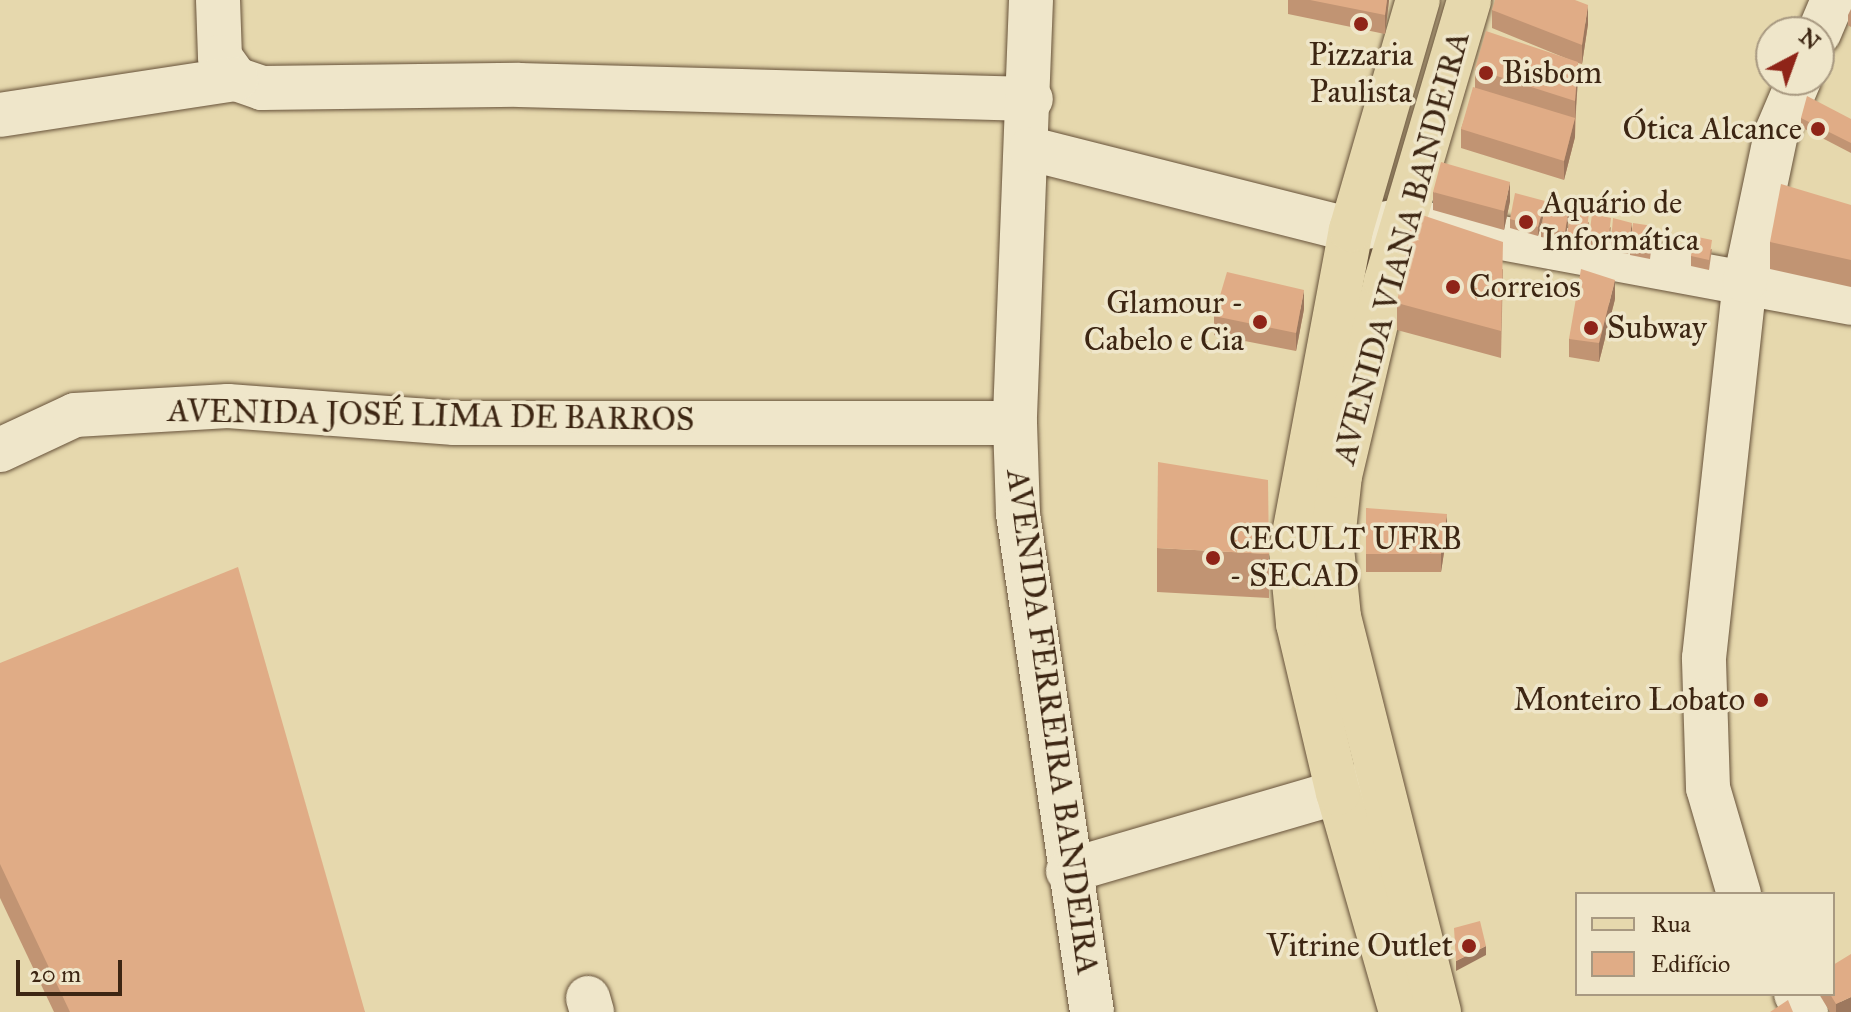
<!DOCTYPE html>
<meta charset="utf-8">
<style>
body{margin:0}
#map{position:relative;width:1851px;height:1012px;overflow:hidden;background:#e6d8ad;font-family:"IM FELL Great Primer",serif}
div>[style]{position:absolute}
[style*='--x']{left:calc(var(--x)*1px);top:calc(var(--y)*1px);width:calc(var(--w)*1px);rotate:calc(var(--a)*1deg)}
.roads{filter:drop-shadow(0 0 2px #67523a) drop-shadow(0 0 2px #67523a)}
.minor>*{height:44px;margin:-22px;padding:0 22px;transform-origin:22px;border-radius:22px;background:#efe6ca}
.major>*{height:44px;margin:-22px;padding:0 22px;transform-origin:22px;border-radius:22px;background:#e6d8ad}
.wall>*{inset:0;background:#c19473}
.shaded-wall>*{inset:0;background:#9d785e}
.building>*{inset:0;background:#e0ac86}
.dots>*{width:22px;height:22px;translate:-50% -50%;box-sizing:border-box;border:4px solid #efe6ca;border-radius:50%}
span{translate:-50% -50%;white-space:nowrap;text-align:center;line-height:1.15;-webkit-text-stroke:7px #efe6ca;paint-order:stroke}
.poi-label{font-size:32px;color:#3d2613}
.left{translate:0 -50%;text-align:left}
.right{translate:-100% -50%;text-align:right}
.street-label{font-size:32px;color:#3d2613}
.legend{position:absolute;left:1575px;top:892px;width:260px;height:104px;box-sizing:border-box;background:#efe6ca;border:2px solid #a89981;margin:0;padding:10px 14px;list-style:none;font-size:24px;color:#3d2613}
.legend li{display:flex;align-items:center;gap:16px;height:40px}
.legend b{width:40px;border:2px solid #a89981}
.north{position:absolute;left:1755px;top:16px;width:80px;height:80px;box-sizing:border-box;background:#efe6ca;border:2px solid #a89981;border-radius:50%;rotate:41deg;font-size:22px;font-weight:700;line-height:32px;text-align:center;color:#3d2613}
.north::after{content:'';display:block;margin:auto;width:28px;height:36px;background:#8f2418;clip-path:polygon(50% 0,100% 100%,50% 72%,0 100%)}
.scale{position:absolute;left:16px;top:960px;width:106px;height:36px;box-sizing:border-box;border:4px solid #3d2613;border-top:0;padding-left:10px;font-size:24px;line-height:28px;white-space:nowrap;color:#3d2613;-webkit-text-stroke:6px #efe6ca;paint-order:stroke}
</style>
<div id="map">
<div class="roads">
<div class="minor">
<i style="--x:218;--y:0;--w:57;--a:88"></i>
<i style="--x:220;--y:57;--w:27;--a:54"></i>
<i style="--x:236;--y:79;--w:28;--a:19"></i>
<i style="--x:262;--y:88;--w:257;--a:-0.7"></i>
<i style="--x:519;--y:85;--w:512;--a:1.57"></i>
<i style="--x:1031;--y:0;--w:423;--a:92.2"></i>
<i style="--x:1015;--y:423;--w:91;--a:88.1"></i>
<i style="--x:1018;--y:514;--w:503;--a:81.55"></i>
<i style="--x:1819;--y:33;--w:36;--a:-67"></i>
<i style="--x:0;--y:115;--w:239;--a:-8.7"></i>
<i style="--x:1031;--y:149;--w:330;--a:14.2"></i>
<i style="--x:1351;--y:230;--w:54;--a:-10.7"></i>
<i style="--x:1404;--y:220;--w:455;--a:10.5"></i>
<i style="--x:0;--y:450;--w:83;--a:-25"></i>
<i style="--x:75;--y:415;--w:153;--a:-3.4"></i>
<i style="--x:228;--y:406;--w:227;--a:4.3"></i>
<i style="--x:454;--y:423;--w:561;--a:0"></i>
<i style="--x:1068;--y:871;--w:318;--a:-16.3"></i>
<i style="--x:1739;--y:894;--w:110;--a:-106.3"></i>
<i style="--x:1708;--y:788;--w:130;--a:-91.8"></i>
<i style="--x:1704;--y:658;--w:379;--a:-83.8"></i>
<i style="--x:1745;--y:281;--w:150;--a:-78.1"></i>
<i style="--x:1776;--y:134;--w:59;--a:-66.9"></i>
<i style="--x:1796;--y:994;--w:21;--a:61"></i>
<i style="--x:588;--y:998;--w:15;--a:74"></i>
</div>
<div class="major">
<i style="--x:1401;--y:1012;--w:228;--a:-106"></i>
<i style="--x:1338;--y:793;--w:174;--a:-103.3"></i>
<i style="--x:1298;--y:624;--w:74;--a:-95.4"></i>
<i style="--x:1291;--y:550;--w:326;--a:-79.4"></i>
<i style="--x:1351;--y:230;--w:240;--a:-73.8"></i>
<i style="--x:1439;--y:1012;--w:407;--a:-104.2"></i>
<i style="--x:1339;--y:617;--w:69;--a:-95.8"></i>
<i style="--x:1332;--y:548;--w:72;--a:-83.7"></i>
<i style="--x:1340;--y:476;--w:200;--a:-76.7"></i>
<i style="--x:1386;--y:281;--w:293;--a:-73.5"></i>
</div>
</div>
<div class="wall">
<i style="clip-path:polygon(1288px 0,1389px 0,1385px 34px,1288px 14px)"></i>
<i style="clip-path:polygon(1851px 9px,1851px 27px,1848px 25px,1848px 15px)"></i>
<i style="clip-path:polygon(1492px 10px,1588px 24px,1582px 64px,1578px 63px,1575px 137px,1564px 180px,1461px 148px,1461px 129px,1475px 88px,1475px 69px,1575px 62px,1492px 28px)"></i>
<i style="clip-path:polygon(1801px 118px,1851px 119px,1851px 153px,1801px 127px)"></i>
<i style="clip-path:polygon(1433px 192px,1510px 201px,1504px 230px,1433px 210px)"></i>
<i style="clip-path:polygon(1851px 205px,1851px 287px,1770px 269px,1770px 242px)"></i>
<i style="clip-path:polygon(1545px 210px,1538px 236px,1510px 228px,1510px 219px)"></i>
<i style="clip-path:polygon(1569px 217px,1565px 241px,1541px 237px,1541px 227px)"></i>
<i style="clip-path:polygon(1589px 222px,1586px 248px,1567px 242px,1567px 233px)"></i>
<i style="clip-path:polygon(1611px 227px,1608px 252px,1589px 247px,1589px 238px)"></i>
<i style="clip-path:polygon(1632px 232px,1628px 254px,1611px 251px,1611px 242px)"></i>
<i style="clip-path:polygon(1653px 236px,1650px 259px,1630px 255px,1630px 245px)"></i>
<i style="clip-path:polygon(1712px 249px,1709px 270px,1691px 266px,1691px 256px)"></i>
<i style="clip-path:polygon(1503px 269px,1501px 358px,1397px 330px,1397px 303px)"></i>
<i style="clip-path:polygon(1615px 299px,1599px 362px,1569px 357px,1569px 339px)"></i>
<i style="clip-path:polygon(1304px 309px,1296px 351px,1214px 335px,1214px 316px)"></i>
<i style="clip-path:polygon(1366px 508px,1447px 533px,1441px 572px,1366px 572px)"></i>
<i style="clip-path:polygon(1157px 548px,1269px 554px,1269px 598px,1157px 592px)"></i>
<i style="clip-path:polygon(0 663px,365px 1012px,54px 1012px,0 898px)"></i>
<i style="clip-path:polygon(1819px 994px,1833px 994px,1851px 1012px,1830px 1012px)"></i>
</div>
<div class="shaded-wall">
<i style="clip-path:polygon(1387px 0,1389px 0,1385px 34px,1385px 15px)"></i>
<i style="clip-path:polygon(1588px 5px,1588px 24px,1582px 64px,1582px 45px)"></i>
<i style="clip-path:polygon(1578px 62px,1578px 81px,1575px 120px,1575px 101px)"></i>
<i style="clip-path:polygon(1575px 118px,1575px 137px,1564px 180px,1564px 161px)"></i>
<i style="clip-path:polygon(1510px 182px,1510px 201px,1504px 230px,1504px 211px)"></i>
<i style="clip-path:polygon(1545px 201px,1545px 210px,1538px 236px,1538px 227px)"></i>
<i style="clip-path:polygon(1569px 207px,1569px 217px,1565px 241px,1565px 232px)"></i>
<i style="clip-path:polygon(1632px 223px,1632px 232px,1628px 254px,1628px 244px)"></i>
<i style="clip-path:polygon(1615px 280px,1615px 299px,1599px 362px,1599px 343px)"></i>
<i style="clip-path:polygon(1304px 290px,1304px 309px,1296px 351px,1296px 333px)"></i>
<i style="clip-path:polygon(1447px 514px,1447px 533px,1441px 572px,1441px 554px)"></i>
<i style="clip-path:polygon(1486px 946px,1486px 955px,1456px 971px,1456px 961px)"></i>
<i style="clip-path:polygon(1851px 997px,1851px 1012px,1836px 1012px,1836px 1004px)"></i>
</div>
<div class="building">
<i style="clip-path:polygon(1310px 0,1387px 0,1385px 15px)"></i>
<i style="clip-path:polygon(1495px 0,1575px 0,1588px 5px,1582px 45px,1492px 10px)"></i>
<i style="clip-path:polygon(1486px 31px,1578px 62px,1575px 101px,1475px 69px)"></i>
<i style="clip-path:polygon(1473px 87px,1575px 118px,1564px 161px,1461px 129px)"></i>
<i style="clip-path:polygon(1807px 96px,1851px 119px,1851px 143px,1801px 118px)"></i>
<i style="clip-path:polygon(1441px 162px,1510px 182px,1504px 211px,1433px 192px)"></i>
<i style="clip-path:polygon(1781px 184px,1851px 205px,1851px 260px,1770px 242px)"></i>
<i style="clip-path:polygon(1515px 193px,1545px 201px,1538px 227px,1510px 219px)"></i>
<i style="clip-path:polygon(1547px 203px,1569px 207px,1565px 232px,1541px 227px)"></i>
<i style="clip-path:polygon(1572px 208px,1589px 212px,1586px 238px,1567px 233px)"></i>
<i style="clip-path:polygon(1413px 212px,1503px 242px,1501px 331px,1397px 303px)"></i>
<i style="clip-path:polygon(1592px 214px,1611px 218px,1608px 242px,1589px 238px)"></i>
<i style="clip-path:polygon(1613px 218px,1632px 223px,1628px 244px,1611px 242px)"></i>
<i style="clip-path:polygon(1633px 223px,1653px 226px,1650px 249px,1630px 245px)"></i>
<i style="clip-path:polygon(1693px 236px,1712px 240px,1709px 260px,1691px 256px)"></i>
<i style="clip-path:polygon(1581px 269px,1615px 280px,1599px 343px,1569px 339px)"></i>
<i style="clip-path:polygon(1227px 272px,1304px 290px,1296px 333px,1214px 316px)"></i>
<i style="clip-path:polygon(1158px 462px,1268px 480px,1269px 554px,1157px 548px)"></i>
<i style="clip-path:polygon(1366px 508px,1447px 514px,1441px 554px,1366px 554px)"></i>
<i style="clip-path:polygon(238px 567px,365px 1012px,70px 1012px,0 864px,0 663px)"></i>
<i style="clip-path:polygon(1480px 921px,1486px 946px,1456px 961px,1454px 928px)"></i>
<i style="clip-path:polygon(1851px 954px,1851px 997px,1836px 1004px,1830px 994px,1833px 994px,1833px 965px)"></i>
<i style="clip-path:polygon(1788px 1000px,1793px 1012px,1770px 1012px)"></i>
</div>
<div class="dots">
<i style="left:1361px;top:24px;background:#8f2418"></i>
<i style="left:1486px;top:73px;background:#8f2418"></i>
<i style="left:1818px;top:129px;background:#8f2418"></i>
<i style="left:1526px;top:222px;background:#8f2418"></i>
<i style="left:1453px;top:287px;background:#8f2418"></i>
<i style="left:1260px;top:322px;background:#8f2418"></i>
<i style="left:1591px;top:328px;background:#8f2418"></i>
<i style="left:1213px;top:558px;background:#8f2418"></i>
<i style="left:1761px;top:700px;background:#8f2418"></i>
<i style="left:1469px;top:946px;background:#8f2418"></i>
</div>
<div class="poi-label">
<span style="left:1361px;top:74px">Pizzaria<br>Paulista</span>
<span class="left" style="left:1502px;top:73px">Bisbom</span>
<span class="right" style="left:1802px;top:129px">Ótica Alcance</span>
<span class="left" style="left:1542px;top:222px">Aquário de<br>Informática</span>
<span class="left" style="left:1469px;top:287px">Correios</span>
<span class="right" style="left:1244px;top:322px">Glamour -<br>Cabelo e Cia</span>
<span class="left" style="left:1607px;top:328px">Subway</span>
<span class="left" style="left:1229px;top:558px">CECULT UFRB<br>- SECAD</span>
<span class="right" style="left:1745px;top:700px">Monteiro Lobato</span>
<span class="right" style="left:1453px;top:946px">Vitrine Outlet</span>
</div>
<div class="street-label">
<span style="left:1402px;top:248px;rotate:-75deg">AVENIDA VIANA BANDEIRA</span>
<span style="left:431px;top:416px;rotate:1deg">AVENIDA JOSÉ LIMA DE BARROS</span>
<span style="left:1052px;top:722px;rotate:82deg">AVENIDA FERREIRA BANDEIRA</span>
</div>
<ul class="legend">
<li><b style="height:10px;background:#e6d8ad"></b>Rua</li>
<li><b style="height:22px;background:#e0ac86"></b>Edifício</li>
</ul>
<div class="north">N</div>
<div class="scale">20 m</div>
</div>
